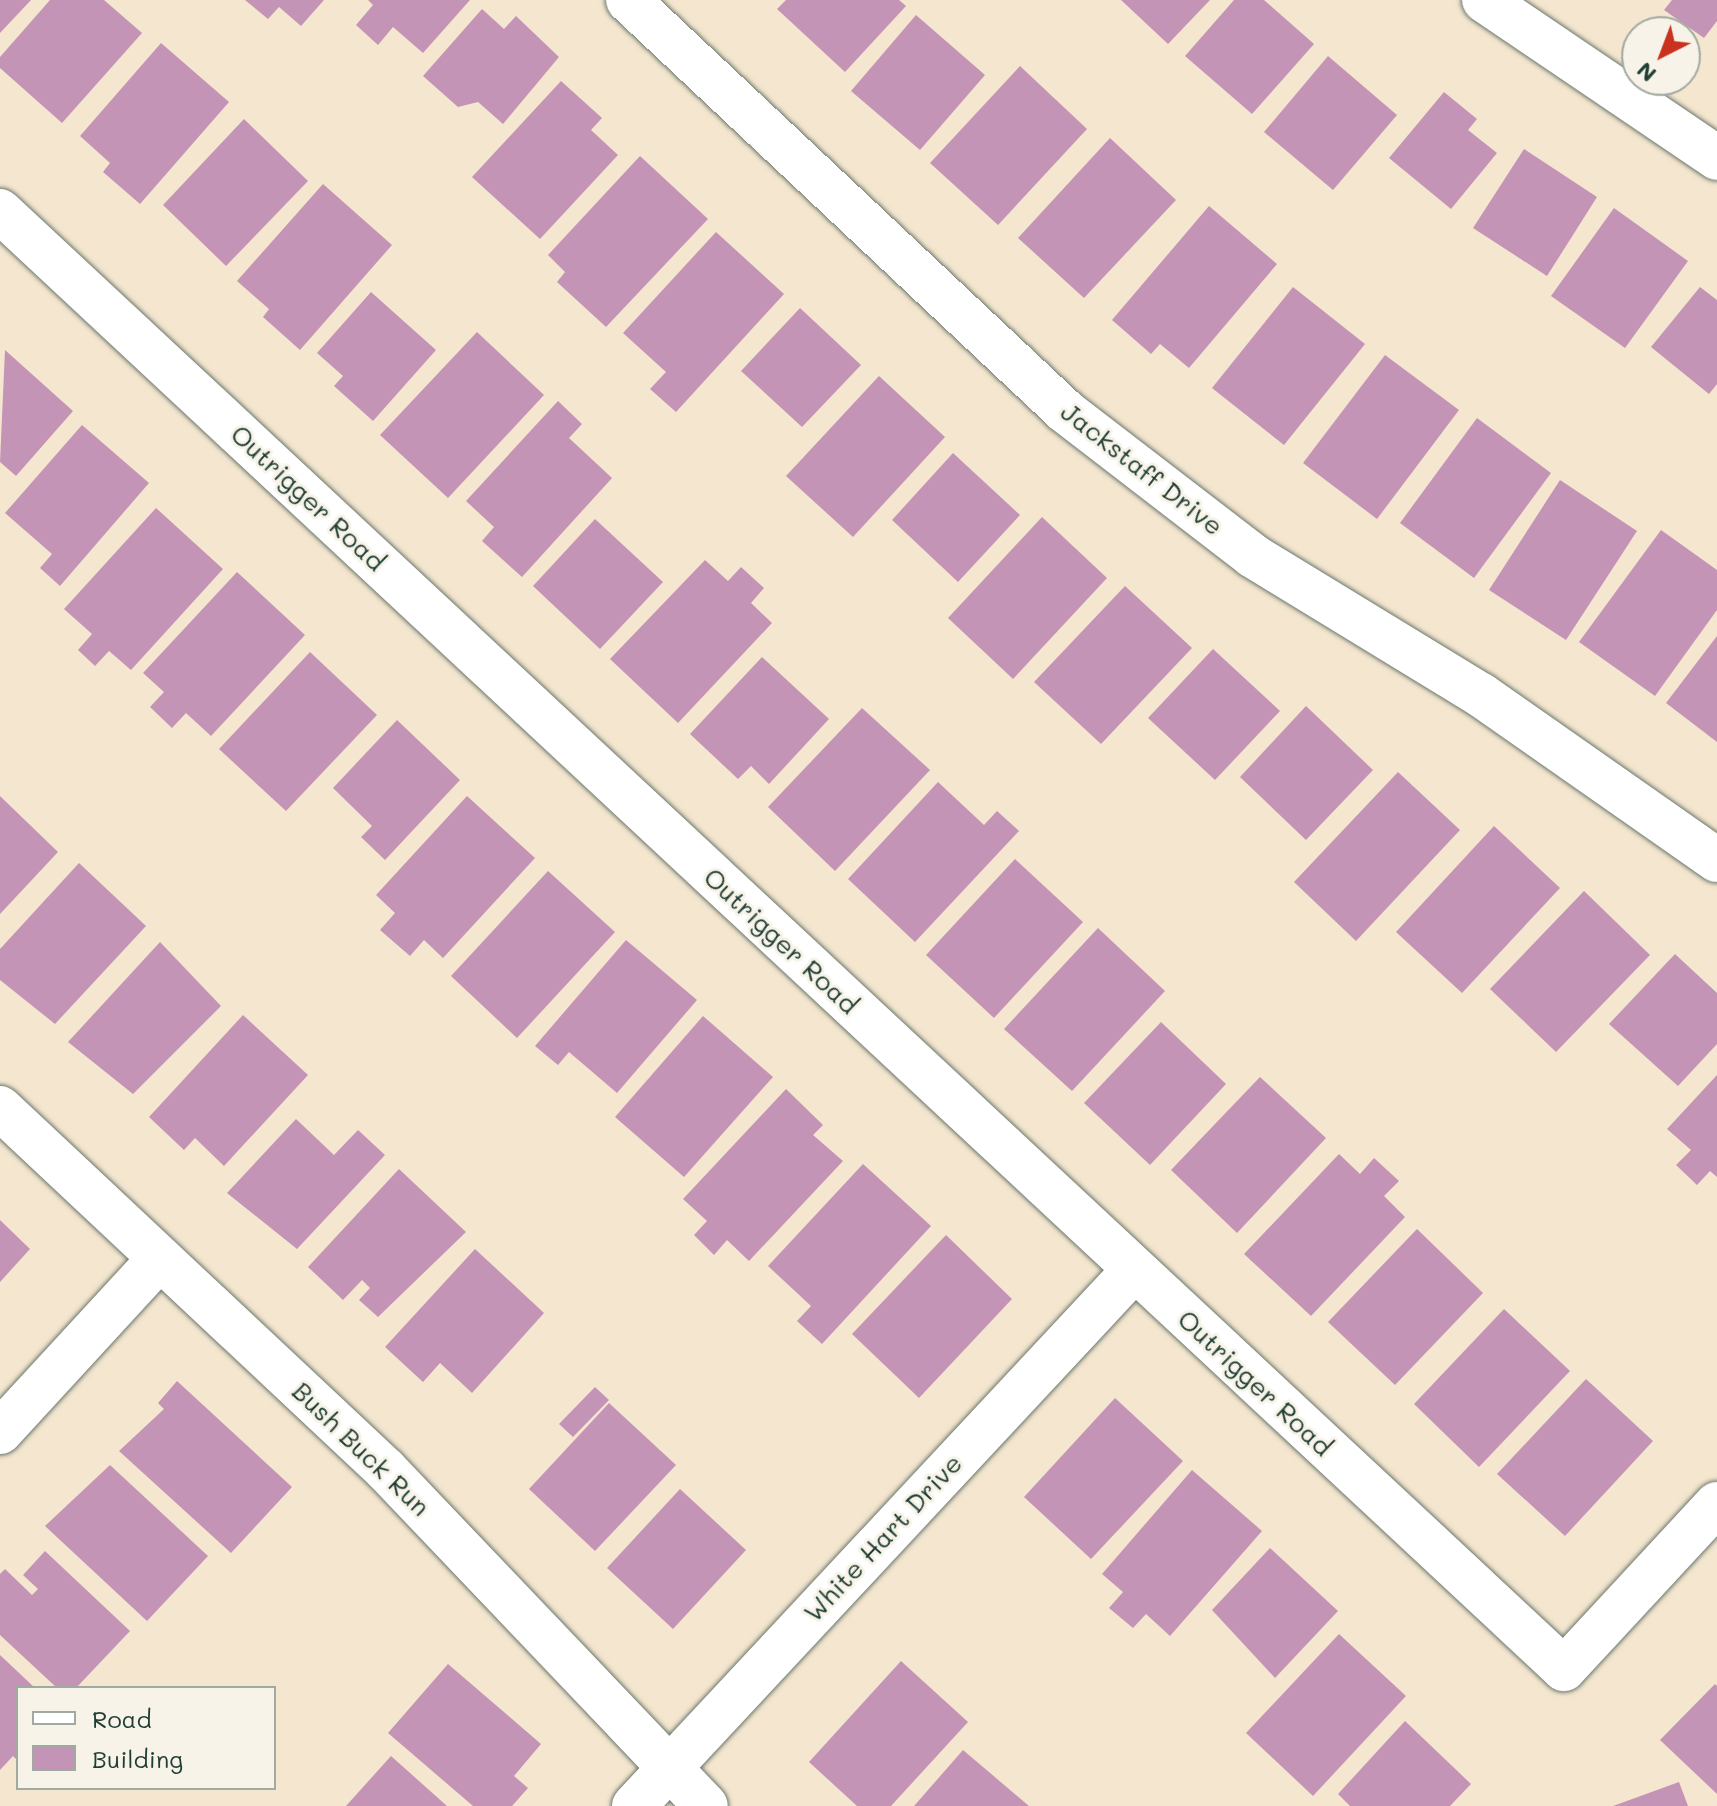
<!DOCTYPE html>
<style>
body{margin:0}
#map{position:relative;width:1717px;height:1806px;overflow:hidden;background:#f5e6d0;font-family:Mali,sans-serif}
div>[style]{position:absolute}
[style*='--x']{left:calc(var(--x)*1px);top:calc(var(--y)*1px);width:calc(var(--w)*1px);rotate:calc(var(--a)*1deg)}
.building>*{inset:0;background:#c494b6}
.roads{filter:drop-shadow(0 0 2px #6a786b) drop-shadow(0 0 2px #6a786b)}
.minor>*{height:44px;margin:-22px;padding:0 22px;transform-origin:22px;border-radius:22px;background:#fff}
span{translate:-50% -50%;white-space:nowrap;text-align:center;line-height:1.15;-webkit-text-stroke:6px #f7f3e8;paint-order:stroke}
.street-label{font-size:26px;color:#1f3d34}
.legend{position:absolute;left:16px;top:1686px;width:260px;height:104px;box-sizing:border-box;background:#f7f3e8;border:2px solid #a1aaa0;margin:0;padding:10px 14px;list-style:none;font-size:24px;color:#1f3d34}
.legend li{display:flex;align-items:center;gap:16px;height:40px}
.legend b{width:40px;border:2px solid #a1aaa0}
.north{position:absolute;left:1621px;top:16px;width:80px;height:80px;box-sizing:border-box;background:#f7f3e8;border:2px solid #a1aaa0;border-radius:50%;rotate:222deg;font-size:22px;font-weight:700;line-height:32px;text-align:center;color:#1f3d34}
.north::after{content:'';display:block;margin:auto;width:28px;height:36px;background:#c8321e;clip-path:polygon(50% 0,100% 100%,50% 72%,0 100%)}
</style>
<div id="map">
<div class="building">
<i style="clip-path:polygon(0 0,31px 0,0 33px)"></i>
<i style="clip-path:polygon(50px 0,104px 0,142px 33px,62px 123px,0 68px,0 57px)"></i>
<i style="clip-path:polygon(245px 0,324px 0,301px 26px,279px 7px,268px 19px)"></i>
<i style="clip-path:polygon(368px 0,470px 0,423px 53px,393px 27px,378px 45px,356px 25px,373px 5px)"></i>
<i style="clip-path:polygon(786px 0,899px 0,906px 6px,845px 72px,777px 9px)"></i>
<i style="clip-path:polygon(1121px 0,1210px 0,1168px 44px)"></i>
<i style="clip-path:polygon(1234px 0,1264px 0,1314px 44px,1252px 114px,1185px 56px)"></i>
<i style="clip-path:polygon(1672px 0,1717px 0,1717px 21px,1704px 38px,1664px 10px)"></i>
<i style="clip-path:polygon(482px 9px,504px 29px,516px 16px,559px 57px,503px 124px,478px 102px,458px 107px,423px 76px)"></i>
<i style="clip-path:polygon(916px 15px,985px 75px,920px 150px,851px 91px)"></i>
<i style="clip-path:polygon(161px 43px,229px 102px,140px 204px,103px 172px,110px 163px,80px 136px)"></i>
<i style="clip-path:polygon(1328px 56px,1397px 115px,1333px 190px,1264px 132px)"></i>
<i style="clip-path:polygon(1020px 66px,1087px 129px,998px 225px,930px 163px)"></i>
<i style="clip-path:polygon(561px 81px,602px 118px,591px 130px,618px 155px,540px 239px,472px 177px)"></i>
<i style="clip-path:polygon(1444px 92px,1477px 119px,1468px 130px,1497px 153px,1451px 209px,1389px 158px)"></i>
<i style="clip-path:polygon(244px 119px,308px 181px,226px 266px,163px 205px)"></i>
<i style="clip-path:polygon(1110px 138px,1176px 200px,1084px 298px,1018px 238px)"></i>
<i style="clip-path:polygon(1524px 149px,1597px 197px,1547px 276px,1473px 228px)"></i>
<i style="clip-path:polygon(640px 156px,708px 219px,606px 327px,557px 282px,565px 272px,548px 255px)"></i>
<i style="clip-path:polygon(323px 184px,392px 245px,300px 350px,263px 317px,269px 309px,237px 281px)"></i>
<i style="clip-path:polygon(1209px 206px,1277px 264px,1189px 368px,1160px 344px,1151px 354px,1112px 320px)"></i>
<i style="clip-path:polygon(1614px 208px,1688px 261px,1625px 348px,1551px 296px)"></i>
<i style="clip-path:polygon(716px 232px,784px 294px,676px 412px,650px 389px,666px 372px,623px 333px)"></i>
<i style="clip-path:polygon(1293px 287px,1365px 344px,1284px 445px,1212px 388px)"></i>
<i style="clip-path:polygon(1700px 287px,1717px 300px,1717px 384px,1709px 394px,1651px 347px)"></i>
<i style="clip-path:polygon(371px 292px,436px 350px,373px 421px,334px 386px,343px 376px,317px 353px)"></i>
<i style="clip-path:polygon(800px 308px,861px 365px,802px 427px,741px 371px)"></i>
<i style="clip-path:polygon(477px 332px,544px 395px,448px 498px,380px 435px)"></i>
<i style="clip-path:polygon(5px 350px,73px 411px,16px 476px,0 462px)"></i>
<i style="clip-path:polygon(1385px 355px,1459px 410px,1377px 519px,1303px 463px)"></i>
<i style="clip-path:polygon(879px 376px,945px 437px,853px 537px,786px 476px)"></i>
<i style="clip-path:polygon(558px 401px,582px 424px,569px 438px,612px 478px,522px 577px,482px 541px,494px 527px,466px 501px)"></i>
<i style="clip-path:polygon(1477px 418px,1551px 473px,1474px 578px,1400px 523px)"></i>
<i style="clip-path:polygon(82px 425px,149px 483px,60px 586px,40px 568px,52px 554px,5px 513px)"></i>
<i style="clip-path:polygon(953px 453px,1020px 515px,958px 582px,892px 520px)"></i>
<i style="clip-path:polygon(1560px 480px,1637px 531px,1566px 640px,1489px 590px)"></i>
<i style="clip-path:polygon(156px 508px,223px 569px,131px 670px,109px 651px,95px 666px,78px 650px,92px 634px,64px 609px)"></i>
<i style="clip-path:polygon(1042px 517px,1107px 578px,1013px 679px,948px 618px)"></i>
<i style="clip-path:polygon(595px 519px,663px 582px,600px 649px,533px 586px)"></i>
<i style="clip-path:polygon(1661px 530px,1717px 570px,1717px 610px,1655px 696px,1579px 642px)"></i>
<i style="clip-path:polygon(705px 560px,728px 581px,741px 567px,764px 588px,751px 603px,772px 623px,678px 723px,610px 659px)"></i>
<i style="clip-path:polygon(237px 572px,305px 635px,211px 736px,186px 713px,172px 728px,150px 707px,164px 692px,143px 673px)"></i>
<i style="clip-path:polygon(1125px 586px,1192px 648px,1101px 744px,1034px 682px)"></i>
<i style="clip-path:polygon(1717px 636px,1717px 742px,1666px 703px)"></i>
<i style="clip-path:polygon(1213px 649px,1280px 711px,1215px 780px,1148px 718px)"></i>
<i style="clip-path:polygon(310px 652px,377px 715px,286px 811px,219px 749px)"></i>
<i style="clip-path:polygon(762px 657px,829px 719px,769px 784px,751px 766px,738px 779px,690px 734px)"></i>
<i style="clip-path:polygon(1306px 706px,1373px 770px,1306px 840px,1240px 777px)"></i>
<i style="clip-path:polygon(862px 708px,930px 770px,835px 871px,768px 807px)"></i>
<i style="clip-path:polygon(397px 720px,460px 780px,385px 860px,361px 837px,372px 826px,333px 788px)"></i>
<i style="clip-path:polygon(1398px 772px,1460px 830px,1356px 941px,1294px 882px)"></i>
<i style="clip-path:polygon(938px 782px,984px 825px,997px 811px,1019px 831px,915px 942px,848px 879px)"></i>
<i style="clip-path:polygon(0 796px,58px 852px,0 914px)"></i>
<i style="clip-path:polygon(467px 796px,535px 858px,443px 958px,424px 940px,410px 956px,380px 930px,395px 913px,376px 895px)"></i>
<i style="clip-path:polygon(1494px 826px,1560px 888px,1462px 993px,1396px 932px)"></i>
<i style="clip-path:polygon(1015px 859px,1083px 922px,994px 1018px,926px 955px)"></i>
<i style="clip-path:polygon(79px 863px,146px 926px,55px 1024px,0 980px,0 949px)"></i>
<i style="clip-path:polygon(548px 871px,615px 932px,517px 1038px,451px 976px)"></i>
<i style="clip-path:polygon(1584px 891px,1650px 955px,1556px 1052px,1490px 989px)"></i>
<i style="clip-path:polygon(1098px 928px,1165px 991px,1072px 1091px,1004px 1029px)"></i>
<i style="clip-path:polygon(626px 940px,697px 1000px,617px 1093px,569px 1052px,558px 1065px,535px 1046px)"></i>
<i style="clip-path:polygon(160px 942px,221px 1006px,133px 1094px,68px 1042px)"></i>
<i style="clip-path:polygon(1675px 954px,1717px 993px,1717px 1044px,1678px 1086px,1609px 1024px)"></i>
<i style="clip-path:polygon(243px 1015px,308px 1075px,224px 1166px,195px 1138px,184px 1150px,149px 1117px)"></i>
<i style="clip-path:polygon(703px 1016px,773px 1077px,684px 1177px,615px 1117px)"></i>
<i style="clip-path:polygon(1161px 1022px,1226px 1084px,1150px 1165px,1084px 1103px)"></i>
<i style="clip-path:polygon(1717px 1075px,1717px 1177px,1710px 1171px,1697px 1185px,1676px 1165px,1691px 1150px,1667px 1129px)"></i>
<i style="clip-path:polygon(1260px 1077px,1326px 1138px,1237px 1233px,1171px 1170px)"></i>
<i style="clip-path:polygon(786px 1089px,823px 1125px,813px 1135px,843px 1161px,749px 1261px,727px 1240px,714px 1255px,694px 1235px,707px 1221px,683px 1199px)"></i>
<i style="clip-path:polygon(296px 1119px,334px 1155px,358px 1130px,385px 1155px,297px 1249px,227px 1193px)"></i>
<i style="clip-path:polygon(1339px 1154px,1360px 1174px,1374px 1158px,1399px 1181px,1384px 1196px,1405px 1217px,1311px 1316px,1244px 1254px)"></i>
<i style="clip-path:polygon(863px 1164px,931px 1226px,822px 1344px,797px 1321px,811px 1306px,768px 1266px)"></i>
<i style="clip-path:polygon(399px 1169px,466px 1232px,378px 1317px,359px 1300px,370px 1288px,362px 1280px,343px 1300px,308px 1267px)"></i>
<i style="clip-path:polygon(0 1220px,30px 1249px,0 1282px)"></i>
<i style="clip-path:polygon(1417px 1229px,1483px 1293px,1395px 1385px,1328px 1322px)"></i>
<i style="clip-path:polygon(946px 1235px,1012px 1299px,919px 1398px,852px 1334px)"></i>
<i style="clip-path:polygon(475px 1249px,544px 1313px,472px 1393px,440px 1363px,423px 1382px,385px 1347px)"></i>
<i style="clip-path:polygon(1504px 1309px,1570px 1371px,1479px 1467px,1414px 1404px)"></i>
<i style="clip-path:polygon(1586px 1379px,1653px 1441px,1565px 1536px,1497px 1474px)"></i>
<i style="clip-path:polygon(177px 1381px,292px 1487px,231px 1553px,119px 1451px,164px 1409px,158px 1403px)"></i>
<i style="clip-path:polygon(595px 1387px,609px 1400px,573px 1437px,559px 1424px)"></i>
<i style="clip-path:polygon(1115px 1398px,1183px 1461px,1091px 1559px,1024px 1497px)"></i>
<i style="clip-path:polygon(609px 1403px,676px 1465px,595px 1551px,529px 1489px)"></i>
<i style="clip-path:polygon(110px 1465px,208px 1556px,147px 1621px,45px 1526px)"></i>
<i style="clip-path:polygon(1192px 1470px,1262px 1531px,1170px 1636px,1146px 1614px,1133px 1628px,1109px 1608px,1123px 1592px,1102px 1574px)"></i>
<i style="clip-path:polygon(680px 1489px,746px 1550px,673px 1629px,607px 1568px)"></i>
<i style="clip-path:polygon(1270px 1548px,1338px 1611px,1275px 1678px,1212px 1610px)"></i>
<i style="clip-path:polygon(45px 1551px,130px 1631px,76px 1688px,57px 1688px,0 1635px,0 1574px,5px 1569px,32px 1595px,38px 1589px,23px 1575px)"></i>
<i style="clip-path:polygon(1339px 1634px,1406px 1696px,1313px 1796px,1246px 1733px)"></i>
<i style="clip-path:polygon(0 1655px,35px 1688px,18px 1688px,18px 1761px,13px 1756px,0 1770px)"></i>
<i style="clip-path:polygon(901px 1661px,968px 1722px,891px 1806px,857px 1806px,809px 1762px)"></i>
<i style="clip-path:polygon(448px 1664px,541px 1744px,514px 1776px,528px 1788px,512px 1806px,473px 1806px,388px 1733px)"></i>
<i style="clip-path:polygon(1715px 1684px,1717px 1686px,1717px 1794px,1660px 1740px)"></i>
<i style="clip-path:polygon(1405px 1721px,1471px 1784px,1450px 1806px,1350px 1806px,1338px 1794px)"></i>
<i style="clip-path:polygon(963px 1750px,1029px 1806px,914px 1806px)"></i>
<i style="clip-path:polygon(391px 1756px,447px 1806px,346px 1806px)"></i>
<i style="clip-path:polygon(1679px 1782px,1688px 1806px,1613px 1806px)"></i>
</div>
<div class="roads">
<div class="minor">
<i style="--x:628;--y:0;--w:600;--a:43.24"></i>
<i style="--x:1065;--y:411;--w:237;--a:37.6"></i>
<i style="--x:1253;--y:556;--w:267;--a:31.4"></i>
<i style="--x:1481;--y:695;--w:288;--a:35"></i>
<i style="--x:1484;--y:0;--w:282;--a:34.1"></i>
<i style="--x:0;--y:211;--w:2138;--a:42.99"></i>
<i style="--x:1564;--y:1669;--w:225;--a:-47.2"></i>
<i style="--x:0;--y:1108;--w:528;--a:43.16"></i>
<i style="--x:385;--y:1469;--w:465;--a:46.4"></i>
<i style="--x:0;--y:1432;--w:236;--a:-47.4"></i>
<i style="--x:634;--y:1806;--w:733;--a:-46.99"></i>
</div>
</div>
<div class="street-label">
<span style="left:1142px;top:469px;rotate:38deg">Jackstaff Drive</span>
<span style="left:308px;top:498px;rotate:43deg">Outrigger Road</span>
<span style="left:781px;top:941px;rotate:43deg">Outrigger Road</span>
<span style="left:1255px;top:1383px;rotate:43deg">Outrigger Road</span>
<span style="left:361px;top:1449px;rotate:44deg">Bush Buck Run</span>
<span style="left:883px;top:1538px;rotate:-47deg">White Hart Drive</span>
</div>
<ul class="legend">
<li><b style="height:10px;background:#fff"></b>Road</li>
<li><b style="height:22px;background:#c494b6"></b>Building</li>
</ul>
<div class="north">N</div>
</div>
